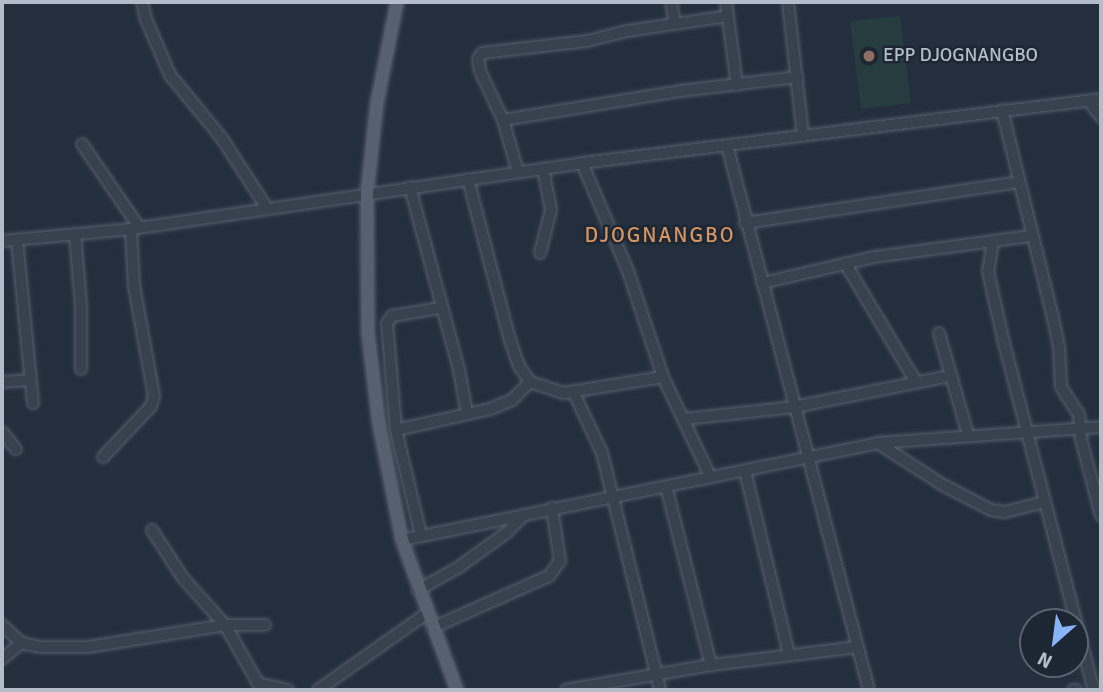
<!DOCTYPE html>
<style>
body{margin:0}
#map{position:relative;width:1103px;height:692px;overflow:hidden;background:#242f3e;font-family:Signika,sans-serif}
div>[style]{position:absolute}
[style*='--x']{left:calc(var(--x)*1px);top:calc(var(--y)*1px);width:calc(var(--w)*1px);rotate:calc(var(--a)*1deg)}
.green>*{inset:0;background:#263c3f}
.roads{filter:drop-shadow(0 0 2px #565f6c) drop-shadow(0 0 2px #565f6c)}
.minor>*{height:10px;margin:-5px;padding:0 5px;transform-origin:5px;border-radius:5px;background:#38414e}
.major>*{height:12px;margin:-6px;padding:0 6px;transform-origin:6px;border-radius:6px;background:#56606e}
.dots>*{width:19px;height:19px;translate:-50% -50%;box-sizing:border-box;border:4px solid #1d2633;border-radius:50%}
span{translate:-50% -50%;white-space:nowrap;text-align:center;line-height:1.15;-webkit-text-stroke:5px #1d2633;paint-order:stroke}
.poi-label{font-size:19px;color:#b4bcc9}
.left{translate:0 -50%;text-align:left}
.neighbourhood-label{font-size:21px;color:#d59563;letter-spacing:2px}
.frame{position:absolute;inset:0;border:4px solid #b4bcc9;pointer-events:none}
.north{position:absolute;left:1019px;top:608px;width:70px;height:70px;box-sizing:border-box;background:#1d2633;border:2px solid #59626f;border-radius:50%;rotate:208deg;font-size:19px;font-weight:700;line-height:28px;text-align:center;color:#b4bcc9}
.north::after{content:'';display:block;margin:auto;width:24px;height:32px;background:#8ab4f8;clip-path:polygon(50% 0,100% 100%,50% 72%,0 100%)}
</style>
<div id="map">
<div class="green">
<i style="clip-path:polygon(900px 16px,911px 103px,861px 109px,850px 21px)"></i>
</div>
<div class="roads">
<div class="minor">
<i style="--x:142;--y:2;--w:17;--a:77"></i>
<i style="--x:146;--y:19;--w:61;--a:66.8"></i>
<i style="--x:170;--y:75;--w:80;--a:50.6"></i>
<i style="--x:221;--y:137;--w:85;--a:57.1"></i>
<i style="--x:671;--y:2;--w:22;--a:80"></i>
<i style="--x:726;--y:2;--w:84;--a:82.5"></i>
<i style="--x:788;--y:2;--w:134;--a:83.6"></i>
<i style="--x:1089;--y:101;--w:20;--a:53"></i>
<i style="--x:1002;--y:110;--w:205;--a:76.2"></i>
<i style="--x:1051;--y:309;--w:38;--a:78"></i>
<i style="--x:1059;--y:346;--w:41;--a:87.2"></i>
<i style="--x:1061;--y:387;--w:33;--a:57"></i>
<i style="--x:1079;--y:415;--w:24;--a:85"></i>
<i style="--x:1081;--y:439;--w:79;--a:75.3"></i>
<i style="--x:503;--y:120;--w:179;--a:-9.3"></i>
<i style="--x:680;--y:91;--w:118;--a:-6.8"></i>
<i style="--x:82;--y:144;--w:101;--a:55.5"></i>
<i style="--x:727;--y:145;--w:563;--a:75.4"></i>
<i style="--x:582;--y:163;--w:117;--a:66.9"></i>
<i style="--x:628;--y:271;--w:112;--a:71.7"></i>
<i style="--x:663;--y:377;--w:110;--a:64.6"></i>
<i style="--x:518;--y:172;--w:54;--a:-106.1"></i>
<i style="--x:503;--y:120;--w:54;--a:-115.1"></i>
<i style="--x:480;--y:71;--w:12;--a:-99"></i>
<i style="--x:478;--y:59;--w:7;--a:-56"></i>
<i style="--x:482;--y:53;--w:106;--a:-6.5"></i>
<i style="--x:587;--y:41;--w:41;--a:-14"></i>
<i style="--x:627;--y:31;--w:102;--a:-8.4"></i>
<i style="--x:468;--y:179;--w:166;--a:75.4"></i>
<i style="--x:510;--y:340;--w:28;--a:71"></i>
<i style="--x:519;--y:366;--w:19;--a:55"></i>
<i style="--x:530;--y:382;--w:36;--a:18"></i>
<i style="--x:564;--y:393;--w:100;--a:-9.2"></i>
<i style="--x:410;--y:187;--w:189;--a:75"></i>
<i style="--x:459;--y:370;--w:44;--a:79.5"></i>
<i style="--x:745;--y:223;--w:276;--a:-8.5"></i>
<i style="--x:75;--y:234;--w:72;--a:85.2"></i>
<i style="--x:81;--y:306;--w:63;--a:90"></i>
<i style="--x:17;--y:240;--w:164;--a:84.4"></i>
<i style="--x:2;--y:241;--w:130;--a:-5.3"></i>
<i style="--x:131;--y:229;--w:456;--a:-8.3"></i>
<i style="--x:582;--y:163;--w:523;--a:-7.03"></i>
<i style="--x:993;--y:241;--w:30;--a:99"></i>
<i style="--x:988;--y:271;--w:74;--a:77.5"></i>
<i style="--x:1004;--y:343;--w:358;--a:75.5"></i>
<i style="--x:540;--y:253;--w:44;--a:-75.7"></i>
<i style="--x:551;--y:210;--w:42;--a:-101"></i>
<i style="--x:845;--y:263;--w:139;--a:59.2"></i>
<i style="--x:762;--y:283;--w:116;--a:-13"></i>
<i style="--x:875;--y:257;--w:157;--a:-7.7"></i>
<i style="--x:939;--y:333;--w:106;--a:74.1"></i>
<i style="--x:2;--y:382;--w:27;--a:-4"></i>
<i style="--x:573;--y:391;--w:68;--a:64.9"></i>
<i style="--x:602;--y:453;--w:244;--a:76.2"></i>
<i style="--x:685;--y:419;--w:110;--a:-6.3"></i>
<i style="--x:794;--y:407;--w:158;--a:-11.3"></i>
<i style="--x:396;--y:430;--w:96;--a:-12.6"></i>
<i style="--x:490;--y:409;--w:24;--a:-22"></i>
<i style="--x:512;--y:400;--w:25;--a:-45"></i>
<i style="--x:2;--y:432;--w:22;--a:51"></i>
<i style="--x:878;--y:443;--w:77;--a:32.9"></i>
<i style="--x:943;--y:485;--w:54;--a:27.5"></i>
<i style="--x:991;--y:510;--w:14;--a:8"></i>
<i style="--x:1005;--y:512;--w:40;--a:-14.4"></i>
<i style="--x:103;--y:457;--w:70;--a:-46.7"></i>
<i style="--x:151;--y:406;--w:10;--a:-73"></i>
<i style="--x:154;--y:396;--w:112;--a:-100.3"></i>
<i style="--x:134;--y:286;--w:57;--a:-93"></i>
<i style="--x:745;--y:471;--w:188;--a:76.5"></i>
<i style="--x:666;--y:486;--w:185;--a:75.9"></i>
<i style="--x:152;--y:530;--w:57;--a:57.1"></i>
<i style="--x:183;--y:578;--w:63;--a:48.2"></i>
<i style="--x:225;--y:625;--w:40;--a:0"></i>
<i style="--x:421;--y:535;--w:108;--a:-103.4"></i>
<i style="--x:396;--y:430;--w:107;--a:-94.8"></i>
<i style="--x:387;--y:323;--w:9;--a:-54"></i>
<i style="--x:392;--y:316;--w:49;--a:-9.5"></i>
<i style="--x:402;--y:540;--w:486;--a:-11.5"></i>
<i style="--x:878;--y:443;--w:224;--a:-4.1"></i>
<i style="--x:418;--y:590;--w:47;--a:-29.3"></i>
<i style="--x:459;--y:567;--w:58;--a:-35.9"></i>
<i style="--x:506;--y:533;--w:25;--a:-45"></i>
<i style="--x:2;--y:625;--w:26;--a:43"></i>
<i style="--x:432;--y:628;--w:128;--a:-24"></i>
<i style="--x:549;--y:576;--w:19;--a:-54"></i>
<i style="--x:560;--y:561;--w:54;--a:-98.6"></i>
<i style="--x:2;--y:659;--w:25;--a:-40"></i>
<i style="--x:21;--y:643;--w:19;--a:12"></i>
<i style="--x:40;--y:647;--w:48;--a:0"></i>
<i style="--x:88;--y:647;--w:139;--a:-9.1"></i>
<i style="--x:225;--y:625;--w:75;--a:60.4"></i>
<i style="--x:257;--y:683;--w:32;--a:13"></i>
<i style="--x:318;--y:690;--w:133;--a:-35.2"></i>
<i style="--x:566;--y:690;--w:147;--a:-9.8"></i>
<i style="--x:711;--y:665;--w:148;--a:-7"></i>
<i style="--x:1073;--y:690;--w:3;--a:0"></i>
</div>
<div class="major">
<i style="--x:397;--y:2;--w:103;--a:101.2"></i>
<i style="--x:377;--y:103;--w:91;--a:96.3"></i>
<i style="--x:367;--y:193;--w:140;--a:89.6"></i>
<i style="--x:368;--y:333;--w:92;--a:83.1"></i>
<i style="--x:379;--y:424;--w:118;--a:78.8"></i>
<i style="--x:402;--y:540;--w:160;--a:69.9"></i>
</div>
</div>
<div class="dots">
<i style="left:869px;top:56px;background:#8d6e63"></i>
</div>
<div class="poi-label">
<span class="left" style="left:883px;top:56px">EPP DJOGNANGBO</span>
</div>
<div class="neighbourhood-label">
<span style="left:660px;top:235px">DJOGNANGBO</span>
</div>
<div class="frame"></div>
<div class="north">N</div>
</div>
